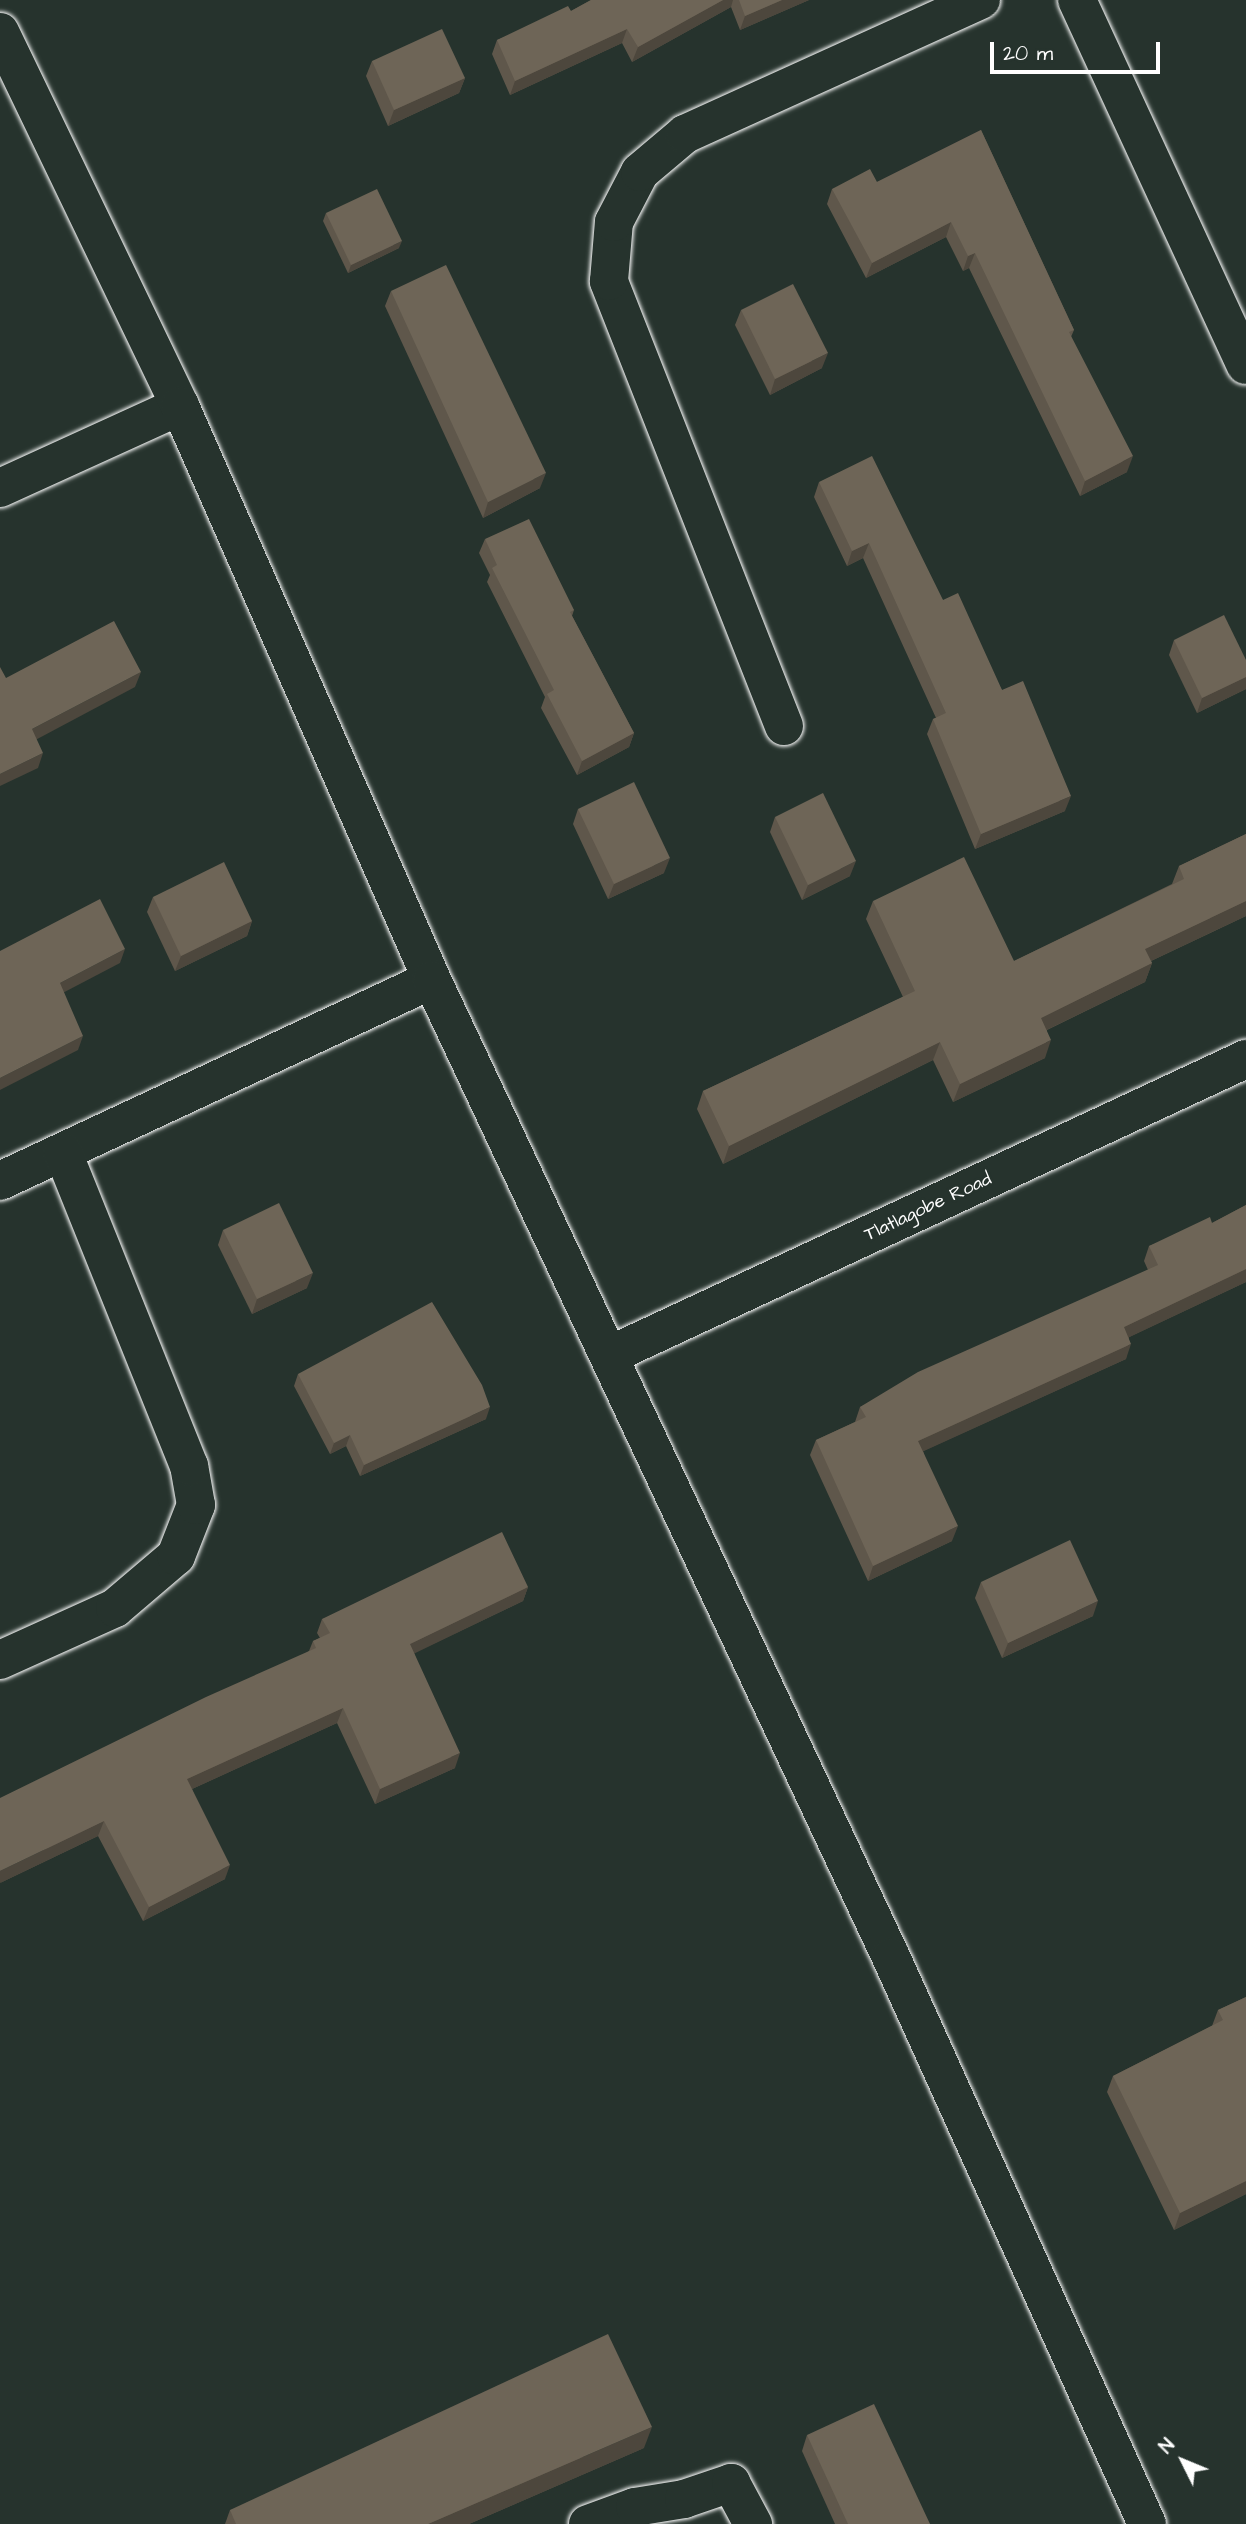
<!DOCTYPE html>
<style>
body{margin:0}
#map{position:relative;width:1246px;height:2524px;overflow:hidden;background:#26332d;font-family:"Architects Daughter",sans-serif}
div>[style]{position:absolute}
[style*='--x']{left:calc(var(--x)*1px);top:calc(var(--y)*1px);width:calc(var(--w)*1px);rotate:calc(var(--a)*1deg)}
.roads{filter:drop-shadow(0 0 2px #fff) drop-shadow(0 0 2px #fff)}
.street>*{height:38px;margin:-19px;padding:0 19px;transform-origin:19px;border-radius:19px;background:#26332d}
.secondary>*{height:38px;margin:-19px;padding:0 19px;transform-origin:19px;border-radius:19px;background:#26332d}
.wall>*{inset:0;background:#5f574b}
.shaded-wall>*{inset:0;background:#4d473d}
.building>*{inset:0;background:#6e6557}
span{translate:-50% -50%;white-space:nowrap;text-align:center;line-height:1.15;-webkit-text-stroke:5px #26332d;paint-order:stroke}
.street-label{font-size:19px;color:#fff}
.north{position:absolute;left:1148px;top:2426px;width:70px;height:70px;-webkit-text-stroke:5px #26332d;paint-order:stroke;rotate:313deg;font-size:19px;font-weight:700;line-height:28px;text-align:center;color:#fff}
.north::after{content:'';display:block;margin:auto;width:24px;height:32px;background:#fff;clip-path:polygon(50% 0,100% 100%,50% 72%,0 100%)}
.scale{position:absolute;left:990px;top:42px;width:170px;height:32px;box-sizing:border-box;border:4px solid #fff;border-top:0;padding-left:9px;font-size:21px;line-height:24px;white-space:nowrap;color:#fff;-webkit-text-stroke:5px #26332d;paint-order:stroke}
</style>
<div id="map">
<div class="roads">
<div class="street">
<i style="--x:1077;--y:0;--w:402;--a:65.2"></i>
<i style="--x:0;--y:488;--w:198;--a:-24.5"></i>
<i style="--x:784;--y:726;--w:478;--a:-111.5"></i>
<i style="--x:609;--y:281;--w:59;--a:-85.2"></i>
<i style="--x:614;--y:222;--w:56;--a:-62.5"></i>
<i style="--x:640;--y:172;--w:59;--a:-40.2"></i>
<i style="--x:685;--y:134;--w:325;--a:-24.4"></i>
<i style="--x:0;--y:1181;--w:476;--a:-25"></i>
<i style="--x:610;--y:1355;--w:702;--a:-24.96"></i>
<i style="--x:0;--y:1660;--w:126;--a:-24.3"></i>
<i style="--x:115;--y:1608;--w:80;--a:-40.4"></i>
<i style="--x:176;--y:1556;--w:55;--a:-68.6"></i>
<i style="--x:196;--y:1505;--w:40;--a:-100"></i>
<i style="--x:189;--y:1466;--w:338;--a:-111.9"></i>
<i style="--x:588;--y:2524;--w:50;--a:-19.9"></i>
<i style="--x:635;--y:2507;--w:50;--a:-9.3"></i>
<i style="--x:684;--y:2499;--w:50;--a:-18.8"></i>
<i style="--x:731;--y:2483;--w:47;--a:61.8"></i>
</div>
<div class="secondary">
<i style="--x:0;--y:32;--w:415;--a:64.3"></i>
<i style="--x:180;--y:406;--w:627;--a:66.3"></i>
<i style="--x:432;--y:980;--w:1079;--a:64.84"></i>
<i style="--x:891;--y:1957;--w:622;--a:65.7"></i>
</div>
</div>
<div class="wall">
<i style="clip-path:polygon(591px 0,809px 0,740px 30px,731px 7px,632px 62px,622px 43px,510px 95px,492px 54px,497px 40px,571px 11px)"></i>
<i style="clip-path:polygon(372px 61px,465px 78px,459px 93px,388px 126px,366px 76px)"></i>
<i style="clip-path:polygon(981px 130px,1074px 330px,1071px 337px,1127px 472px,1080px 496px,969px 268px,963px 271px,946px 237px,866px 278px,827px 204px,832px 189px,877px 182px)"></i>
<i style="clip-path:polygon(326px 213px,399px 248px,348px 273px,323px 221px)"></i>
<i style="clip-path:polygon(391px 291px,540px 488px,483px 518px,385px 306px)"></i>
<i style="clip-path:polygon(741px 310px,822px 368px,770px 395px,735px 325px)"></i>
<i style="clip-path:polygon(819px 482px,943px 600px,1002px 690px,1065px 811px,975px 849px,927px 734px,933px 719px,936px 718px,863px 558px,847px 566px,814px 497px)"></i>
<i style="clip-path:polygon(485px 539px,574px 610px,572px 616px,634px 733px,629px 747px,577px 775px,541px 708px,545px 697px,487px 582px,490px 575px,479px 553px)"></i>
<i style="clip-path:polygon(1174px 640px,1246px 660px,1246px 689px,1197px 713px,1169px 655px)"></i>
<i style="clip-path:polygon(578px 809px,664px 873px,608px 899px,573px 824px)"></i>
<i style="clip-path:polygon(775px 817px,850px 876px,802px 900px,770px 832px)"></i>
<i style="clip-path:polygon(1246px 834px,1246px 916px,1151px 961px,1152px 963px,1145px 982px,1047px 1030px,1045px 1058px,953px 1102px,933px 1060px,723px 1164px,697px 1109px,703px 1091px,903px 997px,866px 919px,873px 901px,1014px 961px,1172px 884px,1179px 866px)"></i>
<i style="clip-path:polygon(153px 897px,252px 921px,247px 936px,175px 971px,147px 912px)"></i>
<i style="clip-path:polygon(1246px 1205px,1246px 1282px,1129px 1337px,1126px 1359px,923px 1451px,952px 1541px,868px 1581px,810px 1455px,816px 1440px,855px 1422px,860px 1407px,1148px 1270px,1144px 1261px,1149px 1246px,1212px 1223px)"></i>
<i style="clip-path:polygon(223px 1230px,307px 1288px,252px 1314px,218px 1245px)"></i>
<i style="clip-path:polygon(298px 1374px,486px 1419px,360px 1476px,346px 1446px,330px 1454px,294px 1386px)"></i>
<i style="clip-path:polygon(981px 1582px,1093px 1616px,1002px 1658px,975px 1598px)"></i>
<i style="clip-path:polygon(528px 1587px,523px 1601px,414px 1653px,455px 1768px,375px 1804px,337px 1723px,192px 1789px,225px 1879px,143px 1921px,98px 1836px,0 1883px,309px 1651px,313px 1641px,320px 1638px,317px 1633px,322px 1619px)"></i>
<i style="clip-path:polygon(1246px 1997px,1246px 2194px,1174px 2230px,1107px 2092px,1113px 2076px,1212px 2026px,1218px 2010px)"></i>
<i style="clip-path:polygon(807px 2435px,930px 2524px,835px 2524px,802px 2451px)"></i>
<i style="clip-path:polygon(644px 2448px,469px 2524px,225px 2524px,230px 2510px)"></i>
</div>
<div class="shaded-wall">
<i style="clip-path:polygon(723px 0,733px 0,731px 7px,632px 62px,638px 47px)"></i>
<i style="clip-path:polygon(782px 0,809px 0,740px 30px,745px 16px)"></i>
<i style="clip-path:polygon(627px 29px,622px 43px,510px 95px,515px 81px)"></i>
<i style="clip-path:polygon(465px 78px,459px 93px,388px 126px,394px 110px)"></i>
<i style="clip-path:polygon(951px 222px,946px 237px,866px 278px,872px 263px)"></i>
<i style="clip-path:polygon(402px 241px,399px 248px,348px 273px,351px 265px)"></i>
<i style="clip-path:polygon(975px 253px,969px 268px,963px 271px,968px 256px)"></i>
<i style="clip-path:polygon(828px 353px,822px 368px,770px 395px,775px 379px)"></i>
<i style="clip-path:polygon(1133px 456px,1127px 472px,1080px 496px,1085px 481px)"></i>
<i style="clip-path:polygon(546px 473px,540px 488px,483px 518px,488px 502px)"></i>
<i style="clip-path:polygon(869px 543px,863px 558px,847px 566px,852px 551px)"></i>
<i style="clip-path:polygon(141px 672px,135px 687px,26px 745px,32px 729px)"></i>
<i style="clip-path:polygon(1246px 677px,1246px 689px,1197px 713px,1202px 698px)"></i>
<i style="clip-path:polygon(634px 733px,629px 747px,577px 775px,582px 761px)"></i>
<i style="clip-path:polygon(43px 753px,38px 768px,0 786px,0 774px)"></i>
<i style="clip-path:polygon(1071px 796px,1065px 811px,975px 849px,981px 834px)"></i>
<i style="clip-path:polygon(670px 858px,664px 873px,608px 899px,614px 884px)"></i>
<i style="clip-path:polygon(856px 861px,850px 876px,802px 900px,808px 885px)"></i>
<i style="clip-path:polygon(1246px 901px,1246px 916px,1138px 967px,1145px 949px)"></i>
<i style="clip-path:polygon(252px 921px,247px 936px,175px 971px,181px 956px)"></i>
<i style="clip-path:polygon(125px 949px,120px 963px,55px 997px,60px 983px)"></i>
<i style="clip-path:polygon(1152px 963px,1145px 982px,1034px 1036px,1041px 1018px)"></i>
<i style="clip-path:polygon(83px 1036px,78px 1050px,0 1090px,0 1078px)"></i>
<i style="clip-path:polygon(1051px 1040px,1045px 1058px,953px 1102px,960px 1084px)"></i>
<i style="clip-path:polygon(940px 1042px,933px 1060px,723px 1164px,729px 1146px)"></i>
<i style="clip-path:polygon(1246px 1269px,1246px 1282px,1119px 1342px,1124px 1327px)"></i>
<i style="clip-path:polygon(313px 1273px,307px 1288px,252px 1314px,257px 1299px)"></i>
<i style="clip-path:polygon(1131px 1344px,1126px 1359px,913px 1456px,918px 1441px)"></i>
<i style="clip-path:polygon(490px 1407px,486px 1419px,360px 1476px,364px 1465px)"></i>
<i style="clip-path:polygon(350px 1435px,346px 1446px,330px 1454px,334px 1443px)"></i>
<i style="clip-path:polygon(958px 1526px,952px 1541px,868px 1581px,873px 1566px)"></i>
<i style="clip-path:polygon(528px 1587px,523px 1601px,405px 1658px,410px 1644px)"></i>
<i style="clip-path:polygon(1098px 1601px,1093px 1616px,1002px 1658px,1008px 1643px)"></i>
<i style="clip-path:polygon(343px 1708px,337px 1723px,181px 1794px,187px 1779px)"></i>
<i style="clip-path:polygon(460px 1753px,455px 1768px,375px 1804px,380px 1789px)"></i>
<i style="clip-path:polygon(104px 1821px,98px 1836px,0 1883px,0 1871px)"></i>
<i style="clip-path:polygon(230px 1865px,225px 1879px,143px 1921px,149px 1907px)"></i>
<i style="clip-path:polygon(1246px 2181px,1246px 2194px,1174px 2230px,1180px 2213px)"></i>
<i style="clip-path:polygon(652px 2427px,644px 2448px,469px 2524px,428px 2524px)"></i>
</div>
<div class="building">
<i style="clip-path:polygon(591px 0,723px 0,638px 47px,627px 29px,515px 81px,497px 40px,568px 6px,571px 11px)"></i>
<i style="clip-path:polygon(739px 0,782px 0,745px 16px)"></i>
<i style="clip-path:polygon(442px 29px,465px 78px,394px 110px,372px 61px)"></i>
<i style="clip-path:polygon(981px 130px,1074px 330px,1069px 332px,1133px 456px,1085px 481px,975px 253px,968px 256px,951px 222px,872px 263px,832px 189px,870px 169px,877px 182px)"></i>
<i style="clip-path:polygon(377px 189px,402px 241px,351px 265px,326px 213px)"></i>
<i style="clip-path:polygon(446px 265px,546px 473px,488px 502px,391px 291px)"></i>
<i style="clip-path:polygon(793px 284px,828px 353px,775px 379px,741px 310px)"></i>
<i style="clip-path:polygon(872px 456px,943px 600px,958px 593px,1002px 690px,1023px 681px,1071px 796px,981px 834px,933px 719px,946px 713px,869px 543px,852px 551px,819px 482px)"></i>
<i style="clip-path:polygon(529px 519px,574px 610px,570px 612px,634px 733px,582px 761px,547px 694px,554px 690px,492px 568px,497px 565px,485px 539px)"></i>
<i style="clip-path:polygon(1224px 615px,1246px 660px,1246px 677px,1202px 698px,1174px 640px)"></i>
<i style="clip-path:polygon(114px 621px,141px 672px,32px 729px,43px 753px,0 774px,0 667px,6px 678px)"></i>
<i style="clip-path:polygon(634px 782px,670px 858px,614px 884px,578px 809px)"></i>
<i style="clip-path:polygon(823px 793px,856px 861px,808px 885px,775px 817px)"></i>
<i style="clip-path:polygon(1246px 834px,1246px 901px,1145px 949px,1152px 963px,1041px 1018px,1051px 1040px,960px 1084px,940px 1042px,729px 1146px,703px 1091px,915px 991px,873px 901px,964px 857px,1014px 961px,1184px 879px,1179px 866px)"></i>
<i style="clip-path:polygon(224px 862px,252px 921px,181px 956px,153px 897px)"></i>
<i style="clip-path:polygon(100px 899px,125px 949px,60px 983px,83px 1036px,0 1078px,0 951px)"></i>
<i style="clip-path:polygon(279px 1203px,313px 1273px,257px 1299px,223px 1230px)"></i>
<i style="clip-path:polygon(1246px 1205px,1246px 1269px,1124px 1327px,1131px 1344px,918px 1441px,958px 1526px,873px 1566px,816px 1440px,866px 1417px,860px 1407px,918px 1372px,1158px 1265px,1149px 1246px,1210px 1217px,1212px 1223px)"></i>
<i style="clip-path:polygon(432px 1302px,482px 1385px,490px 1407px,364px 1465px,350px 1435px,334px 1443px,298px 1374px)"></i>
<i style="clip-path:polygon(502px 1532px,528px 1587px,410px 1644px,460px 1753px,380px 1789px,343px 1708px,187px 1779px,230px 1865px,149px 1907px,104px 1821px,0 1871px,0 1798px,206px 1697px,316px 1648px,313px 1641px,330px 1633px,322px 1619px)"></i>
<i style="clip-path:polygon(1070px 1540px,1098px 1601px,1008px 1643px,981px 1582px)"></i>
<i style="clip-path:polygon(1246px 1997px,1246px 2181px,1180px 2213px,1113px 2076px,1223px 2020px,1218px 2010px)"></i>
<i style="clip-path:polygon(608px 2334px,652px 2427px,428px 2524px,236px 2524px,230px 2510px)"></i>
<i style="clip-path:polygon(874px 2404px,930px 2524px,848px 2524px,807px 2435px)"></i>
</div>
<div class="street-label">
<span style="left:928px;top:1207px;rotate:-25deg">Tlatlagobe Road</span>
</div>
<div class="north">N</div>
<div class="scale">20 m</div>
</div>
